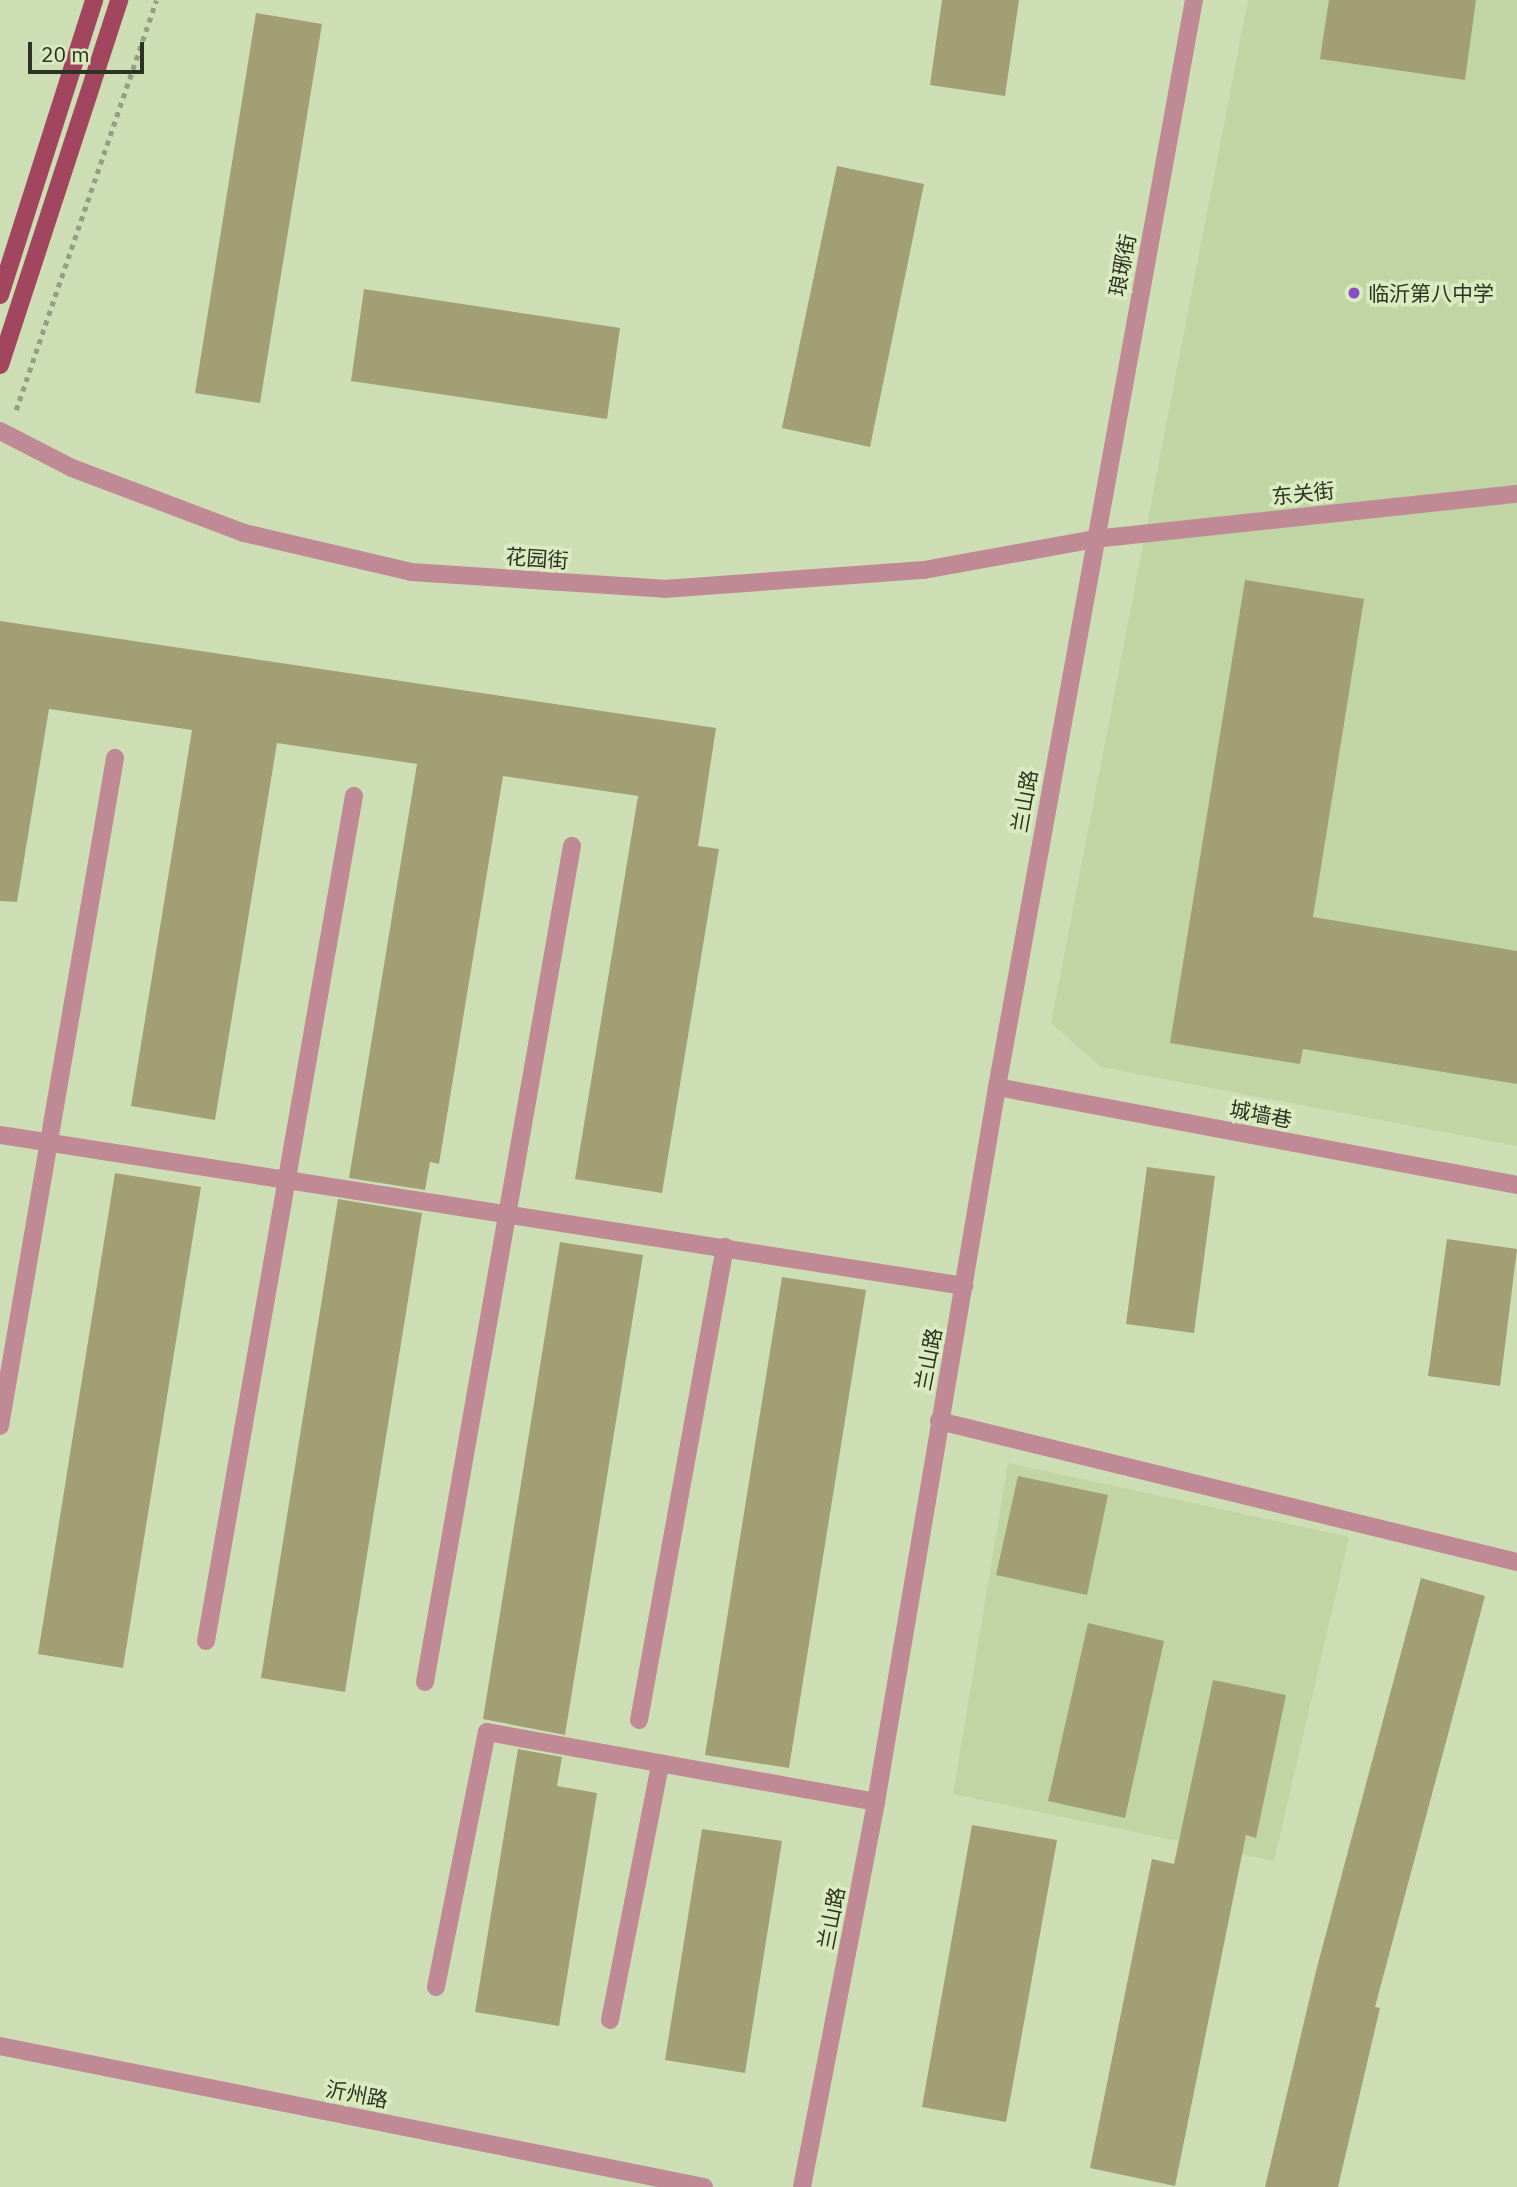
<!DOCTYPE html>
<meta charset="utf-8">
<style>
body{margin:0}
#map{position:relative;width:1517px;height:2187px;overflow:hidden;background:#cedeb4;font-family:"IBM Plex Sans","Noto Sans SC",sans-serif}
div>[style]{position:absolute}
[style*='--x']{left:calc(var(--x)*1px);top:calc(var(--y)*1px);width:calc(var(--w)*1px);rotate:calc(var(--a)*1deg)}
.built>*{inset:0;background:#c1d4a3}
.building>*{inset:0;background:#a29f75}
.path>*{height:4.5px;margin-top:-2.25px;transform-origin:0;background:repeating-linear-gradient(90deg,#93a07f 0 5px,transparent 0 10px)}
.minor>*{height:18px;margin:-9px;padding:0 9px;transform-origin:9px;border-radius:9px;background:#bf8a95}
.major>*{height:18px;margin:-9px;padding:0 9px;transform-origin:9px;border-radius:9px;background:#a24660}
.dots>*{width:19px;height:19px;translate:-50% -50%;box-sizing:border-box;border:4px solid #daebc0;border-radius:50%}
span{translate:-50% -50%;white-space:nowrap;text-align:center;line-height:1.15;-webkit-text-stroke:7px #daebc0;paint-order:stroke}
.street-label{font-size:21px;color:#2d3323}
.poi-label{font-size:21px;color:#2d3323}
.left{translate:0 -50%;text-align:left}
.scale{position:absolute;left:28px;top:42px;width:116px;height:32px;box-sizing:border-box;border:4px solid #2d3323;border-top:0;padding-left:9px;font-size:21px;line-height:24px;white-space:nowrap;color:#2d3323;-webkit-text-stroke:5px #daebc0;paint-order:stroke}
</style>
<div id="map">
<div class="built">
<i style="clip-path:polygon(1248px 0,1517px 0,1517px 1146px,1101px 1067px,1051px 1023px)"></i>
<i style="clip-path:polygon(1008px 1463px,1349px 1537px,1274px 1861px,953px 1794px)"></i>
</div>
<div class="building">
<i style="clip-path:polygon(942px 0,1019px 0,1005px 96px,930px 85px)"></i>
<i style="clip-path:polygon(1329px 0,1476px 0,1465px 80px,1320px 59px)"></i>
<i style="clip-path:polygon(256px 13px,322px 24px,260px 403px,195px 393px)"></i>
<i style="clip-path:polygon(837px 166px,924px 184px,870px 447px,782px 428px)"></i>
<i style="clip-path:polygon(364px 289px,620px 328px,607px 419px,351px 381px)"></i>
<i style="clip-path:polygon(1245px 580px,1364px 599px,1313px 917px,1517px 951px,1517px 1084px,1303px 1049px,1300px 1064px,1170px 1043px)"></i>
<i style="clip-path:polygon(0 621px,716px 728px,698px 846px,719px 849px,662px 1193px,575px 1179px,638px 796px,503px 776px,439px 1164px,430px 1162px,425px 1190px,349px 1178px,417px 764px,277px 743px,215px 1120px,131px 1106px,192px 730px,49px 709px,17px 902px,0 901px)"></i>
<i style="clip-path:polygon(1147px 1167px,1215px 1176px,1194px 1333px,1126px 1324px)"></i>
<i style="clip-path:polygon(115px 1173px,201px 1187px,123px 1668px,38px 1654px)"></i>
<i style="clip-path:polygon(338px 1199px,422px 1213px,345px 1692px,261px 1678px)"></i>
<i style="clip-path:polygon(1447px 1239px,1517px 1249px,1500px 1386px,1428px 1376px)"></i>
<i style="clip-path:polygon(560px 1242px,643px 1255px,565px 1735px,483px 1719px)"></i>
<i style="clip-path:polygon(782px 1277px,866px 1290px,789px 1768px,705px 1755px)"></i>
<i style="clip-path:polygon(1018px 1476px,1108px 1495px,1087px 1595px,996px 1575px)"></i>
<i style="clip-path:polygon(1421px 1578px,1485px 1596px,1375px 2007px,1380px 2008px,1338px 2187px,1265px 2187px,1316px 1971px)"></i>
<i style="clip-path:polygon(1088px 1623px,1164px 1641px,1125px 1818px,1048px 1801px)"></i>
<i style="clip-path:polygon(1213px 1680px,1286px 1695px,1256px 1838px,1246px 1835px,1175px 2186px,1090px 2168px,1152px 1859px,1174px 1864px)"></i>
<i style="clip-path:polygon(518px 1749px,562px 1757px,557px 1786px,597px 1793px,559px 2026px,475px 2012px)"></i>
<i style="clip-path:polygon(972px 1825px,1057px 1840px,1006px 2122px,922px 2107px)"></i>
<i style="clip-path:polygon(702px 1829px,782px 1841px,745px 2073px,665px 2060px)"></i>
</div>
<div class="path">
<i style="--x:16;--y:410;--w:433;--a:-71.1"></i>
</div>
<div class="minor">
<i style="--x:0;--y:431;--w:81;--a:27.2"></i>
<i style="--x:72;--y:468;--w:184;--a:20.7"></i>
<i style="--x:244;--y:533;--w:171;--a:13.1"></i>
<i style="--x:411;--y:572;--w:254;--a:3.8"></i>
<i style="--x:664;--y:589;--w:261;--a:-4.2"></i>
<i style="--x:924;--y:570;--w:173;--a:-10.3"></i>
<i style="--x:1094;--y:539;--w:425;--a:-6.1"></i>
<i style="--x:997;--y:1087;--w:529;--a:10.67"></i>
<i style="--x:0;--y:1135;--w:976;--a:8.9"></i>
<i style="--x:939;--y:1421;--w:595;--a:13.71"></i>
<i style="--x:0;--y:1426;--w:678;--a:-80.23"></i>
<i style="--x:206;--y:1641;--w:858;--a:-80.07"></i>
<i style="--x:425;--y:1682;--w:849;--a:-80.03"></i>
<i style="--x:639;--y:1720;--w:481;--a:-79.7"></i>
<i style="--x:436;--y:1987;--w:260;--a:-78.7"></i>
<i style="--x:487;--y:1732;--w:395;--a:10.2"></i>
<i style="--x:610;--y:2020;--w:259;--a:-78.9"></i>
<i style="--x:0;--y:2046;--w:718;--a:11.33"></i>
<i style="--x:802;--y:2187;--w:392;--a:-79.1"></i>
<i style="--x:876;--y:1802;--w:725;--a:-80.39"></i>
<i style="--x:997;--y:1087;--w:1105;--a:-79.73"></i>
</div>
<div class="major">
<i style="--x:0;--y:295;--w:310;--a:-72.3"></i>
<i style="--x:0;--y:365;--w:384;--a:-71.9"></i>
</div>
<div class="dots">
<i style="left:1354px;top:293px;background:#894dc3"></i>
</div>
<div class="street-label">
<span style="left:1122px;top:265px;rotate:-79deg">琅琊街</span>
<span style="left:1303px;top:493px;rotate:-6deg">东关街</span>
<span style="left:537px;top:558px;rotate:4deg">花园街</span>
<span style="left:1024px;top:801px;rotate:-80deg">兰山路</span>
<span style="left:1261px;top:1114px;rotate:11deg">城墙巷</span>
<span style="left:928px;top:1359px;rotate:-79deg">兰山路</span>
<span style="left:831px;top:1918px;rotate:-79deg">兰山路</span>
<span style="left:357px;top:2094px;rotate:11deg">沂州路</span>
</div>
<div class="poi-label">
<span class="left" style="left:1368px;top:293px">临沂第八中学</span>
</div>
<div class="scale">20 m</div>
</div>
